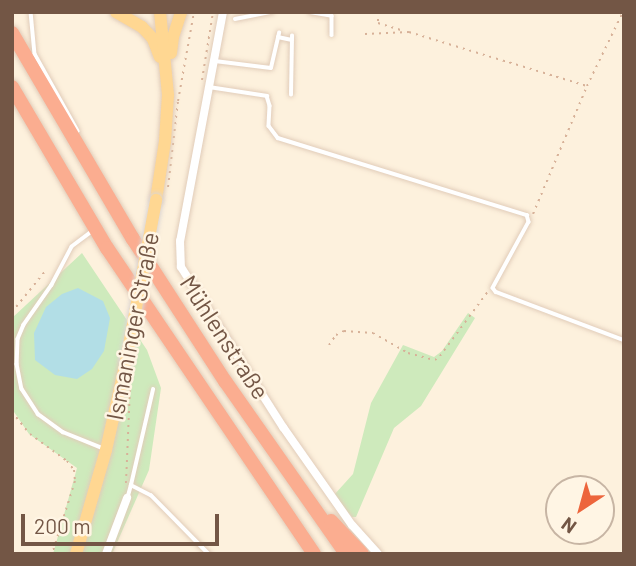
<!DOCTYPE html>
<meta charset="utf-8">
<style>
body{margin:0}
#map{position:relative;width:636px;height:566px;overflow:hidden;background:#fdf1dd;font-family:Barlow,sans-serif}
div>[style]{position:absolute}
[style*='--x']{left:calc(var(--x)*1px);top:calc(var(--y)*1px);width:calc(var(--w)*1px);rotate:calc(var(--a)*1deg)}
.green>*{inset:0;background:#ceeabc}
.water>*{inset:0;background:#b2dee6}
.path>*{height:2px;margin-top:-1px;transform-origin:0;background:repeating-linear-gradient(90deg,#d7b198 0 2px,transparent 0 7px)}
.roads{filter:drop-shadow(0 0 2px #e1ccb9) drop-shadow(0 0 2px #e1ccb9)}
.lane>*{height:3.5px;margin:-1.75px;padding:0 1.75px;transform-origin:1.75px;border-radius:1.75px;background:#fff}
.street>*{height:8px;margin:-4px;padding:0 4px;transform-origin:4px;border-radius:4px;background:#fff}
.primary>*{height:12px;margin:-6px;padding:0 6px;transform-origin:6px;border-radius:6px;background:#ffd792}
.highway>*{height:14px;margin:-7px;padding:0 7px;transform-origin:7px;border-radius:7px;background:#fbad90}
.bridges{filter:drop-shadow(0 0 2px #ddd6d2) drop-shadow(0 0 2px #ddd6d2)}
.primary-bridge>*{height:12px;margin:-6px;padding:0 6px;transform-origin:6px;border-radius:6px;background:#ffd792}
span{translate:-50% -50%;white-space:nowrap;text-align:center;line-height:1.15;-webkit-text-stroke:5px #fff5e4;paint-order:stroke}
.street-label{font-size:24px;color:#735645}
.frame{position:absolute;inset:0;border:14px solid #735645;pointer-events:none}
.north{position:absolute;left:545px;top:475px;width:70px;height:70px;box-sizing:border-box;background:#fff5e4;border:2px solid #c7b5a4;border-radius:50%;rotate:216deg;font-size:19px;font-weight:700;line-height:28px;text-align:center;color:#735645}
.north::after{content:'';display:block;margin:auto;width:24px;height:32px;background:#ed653c;clip-path:polygon(50% 0,100% 100%,50% 72%,0 100%)}
.scale{position:absolute;left:21px;top:514px;width:198px;height:32px;box-sizing:border-box;border:4px solid #735645;border-top:0;padding-left:9px;font-size:21px;line-height:24px;white-space:nowrap;color:#735645;-webkit-text-stroke:5px #fff5e4;paint-order:stroke}
</style>
<div id="map">
<div class="green">
<i style="clip-path:polygon(82px 253px,147px 350px,161px 388px,149px 470px,112px 554px,53px 554px,77px 468px,29px 434px,12px 409px,12px 318px)"></i>
<i style="clip-path:polygon(468px 313px,475px 318px,421px 406px,394px 428px,356px 517px,352px 517px,334px 495px,353px 474px,371px 403px,403px 345px,434px 357px,442px 351px)"></i>
</div>
<div class="water">
<i style="clip-path:polygon(78px 288px,103px 301px,110px 318px,104px 351px,92px 369px,77px 379px,55px 375px,35px 360px,34px 333px,46px 307px,62px 294px)"></i>
</div>
<div class="path">
<i style="--x:378;--y:12;--w:11;--a:90"></i>
<i style="--x:378;--y:23;--w:28;--a:17"></i>
<i style="--x:365;--y:34;--w:44;--a:-2.6"></i>
<i style="--x:409;--y:32;--w:186;--a:16.9"></i>
<i style="--x:202;--y:80;--w:69;--a:-80.8"></i>
<i style="--x:168;--y:187;--w:87;--a:-83.4"></i>
<i style="--x:178;--y:101;--w:90;--a:-79.8"></i>
<i style="--x:533;--y:214;--w:139;--a:-67.1"></i>
<i style="--x:587;--y:86;--w:82;--a:-64.1"></i>
<i style="--x:12;--y:312;--w:54;--a:-51"></i>
<i style="--x:329;--y:345;--w:12;--a:-55"></i>
<i style="--x:336;--y:335;--w:9;--a:-27"></i>
<i style="--x:344;--y:331;--w:29;--a:4"></i>
<i style="--x:373;--y:333;--w:40;--a:29.7"></i>
<i style="--x:408;--y:353;--w:28;--a:15"></i>
<i style="--x:435;--y:360;--w:6;--a:-39"></i>
<i style="--x:440;--y:356;--w:82;--a:-53.4"></i>
<i style="--x:12;--y:412;--w:28;--a:51"></i>
<i style="--x:30;--y:434;--w:46;--a:36.1"></i>
<i style="--x:67;--y:461;--w:11;--a:52"></i>
<i style="--x:74;--y:470;--w:11;--a:85"></i>
<i style="--x:75;--y:481;--w:77;--a:107.5"></i>
<i style="--x:126;--y:483;--w:96;--a:-87.6"></i>
</div>
<div class="roads">
<div class="lane">
<i style="--x:31;--y:12;--w:42;--a:84.6"></i>
<i style="--x:35;--y:54;--w:88;--a:60.8"></i>
<i style="--x:310;--y:12;--w:22;--a:10"></i>
<i style="--x:332;--y:16;--w:19;--a:90"></i>
<i style="--x:235;--y:19;--w:38;--a:-11"></i>
<i style="--x:278;--y:37;--w:14;--a:12"></i>
<i style="--x:215;--y:61;--w:56;--a:7.1"></i>
<i style="--x:271;--y:68;--w:36;--a:-77"></i>
<i style="--x:209;--y:87;--w:59;--a:8.8"></i>
<i style="--x:267;--y:96;--w:10;--a:73"></i>
<i style="--x:270;--y:106;--w:20;--a:93"></i>
<i style="--x:269;--y:126;--w:15;--a:53"></i>
<i style="--x:278;--y:138;--w:261;--a:17.2"></i>
<i style="--x:527;--y:215;--w:7;--a:74"></i>
<i style="--x:529;--y:222;--w:75;--a:118.6"></i>
<i style="--x:493;--y:288;--w:5;--a:53"></i>
<i style="--x:496;--y:292;--w:137;--a:20.6"></i>
<i style="--x:291;--y:95;--w:59;--a:-89"></i>
<i style="--x:93;--y:231;--w:26;--a:143"></i>
<i style="--x:72;--y:247;--w:43;--a:117.8"></i>
<i style="--x:52;--y:285;--w:49;--a:125"></i>
<i style="--x:24;--y:325;--w:15;--a:113"></i>
<i style="--x:18;--y:339;--w:25;--a:92"></i>
<i style="--x:17;--y:364;--w:25;--a:79"></i>
<i style="--x:22;--y:389;--w:30;--a:57"></i>
<i style="--x:38;--y:414;--w:31;--a:36"></i>
<i style="--x:63;--y:432;--w:45;--a:22"></i>
<i style="--x:131;--y:485;--w:98;--a:-77"></i>
<i style="--x:128;--y:496;--w:11;--a:-75"></i>
<i style="--x:131;--y:485;--w:22;--a:27"></i>
<i style="--x:151;--y:495;--w:83;--a:45.5"></i>
</div>
<div class="street">
<i style="--x:223;--y:12;--w:233;--a:100.6"></i>
<i style="--x:180;--y:241;--w:26;--a:88"></i>
<i style="--x:181;--y:267;--w:190;--a:57.5"></i>
<i style="--x:283;--y:427;--w:120;--a:54.9"></i>
<i style="--x:352;--y:525;--w:39;--a:48"></i>
<i style="--x:106;--y:554;--w:60;--a:-69.4"></i>
</div>
<div class="primary">
<i style="--x:116;--y:12;--w:30;--a:30"></i>
<i style="--x:142;--y:27;--w:16;--a:47"></i>
<i style="--x:153;--y:39;--w:19;--a:69"></i>
<i style="--x:171;--y:53;--w:16;--a:-83"></i>
<i style="--x:173;--y:37;--w:26;--a:-72"></i>
<i style="--x:156;--y:200;--w:60;--a:-81.3"></i>
<i style="--x:165;--y:141;--w:46;--a:-86.3"></i>
<i style="--x:168;--y:95;--w:83;--a:-95.5"></i>
<i style="--x:76;--y:554;--w:108;--a:-73.9"></i>
<i style="--x:106;--y:450;--w:91;--a:-77.3"></i>
</div>
<div class="highway">
<i style="--x:12;--y:33;--w:239;--a:59.6"></i>
<i style="--x:133;--y:239;--w:169;--a:57.1"></i>
<i style="--x:225;--y:381;--w:211;--a:55"></i>
<i style="--x:12;--y:87;--w:187;--a:59.5"></i>
<i style="--x:107;--y:248;--w:369;--a:55.9"></i>
<i style="--x:331;--y:521;--w:45;--a:46.8"></i>
</div>
</div>
<div class="bridges">
<div class="primary-bridge">
<i style="--x:126;--y:361;--w:164;--a:-79.4"></i>
</div>
</div>
<div class="street-label">
<span style="left:132px;top:326px;rotate:-79deg">Ismaninger Straße</span>
<span style="left:225px;top:337px;rotate:57deg">Mühlenstraße</span>
</div>
<div class="frame"></div>
<div class="north">N</div>
<div class="scale">200 m</div>
</div>
